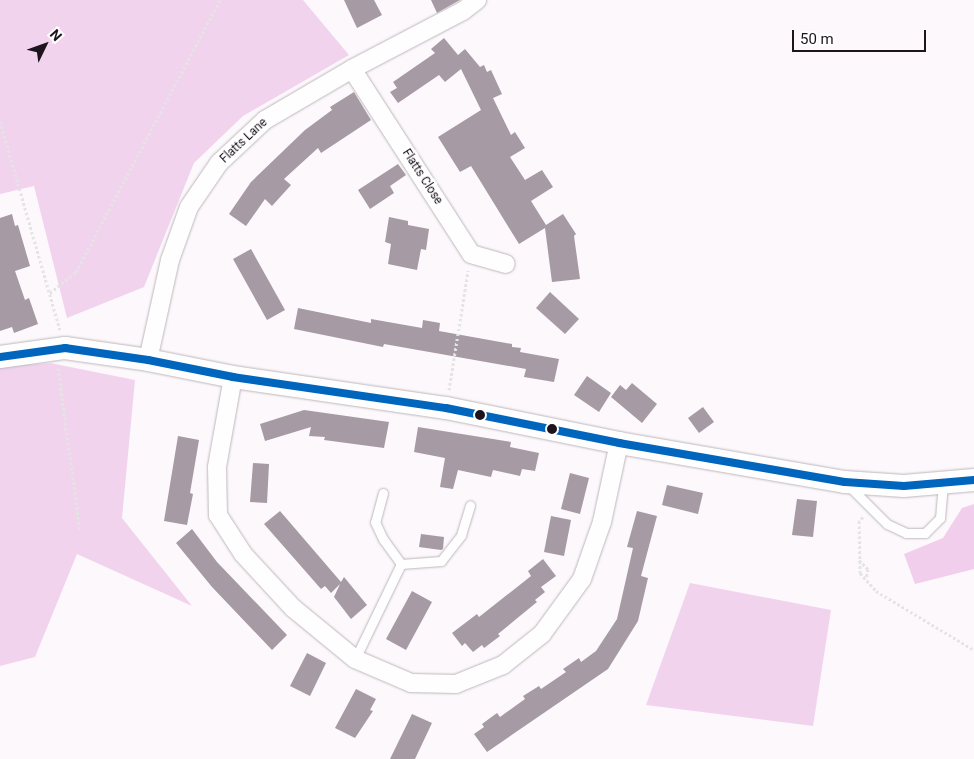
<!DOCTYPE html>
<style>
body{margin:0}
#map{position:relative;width:974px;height:759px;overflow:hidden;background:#fcf8fb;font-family:Roboto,sans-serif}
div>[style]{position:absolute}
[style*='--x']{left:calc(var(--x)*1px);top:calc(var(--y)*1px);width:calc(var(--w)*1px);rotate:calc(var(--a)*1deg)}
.green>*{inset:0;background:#f2d3ee}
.forest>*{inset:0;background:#f0ceec}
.building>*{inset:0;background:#a69aa4}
.path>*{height:3px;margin-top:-1.5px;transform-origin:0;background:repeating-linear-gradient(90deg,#e4e4e4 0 2.5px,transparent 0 5px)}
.roads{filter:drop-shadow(0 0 1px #beb7bd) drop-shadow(0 0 1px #beb7bd)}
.service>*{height:9px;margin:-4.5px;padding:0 4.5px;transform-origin:4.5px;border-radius:4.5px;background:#fffefe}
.minor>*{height:18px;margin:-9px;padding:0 9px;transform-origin:9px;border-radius:9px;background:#fffefe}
.tertiary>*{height:22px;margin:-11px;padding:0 11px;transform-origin:11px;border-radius:11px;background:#fffefe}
.bus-1>*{height:8px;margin:-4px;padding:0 4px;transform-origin:4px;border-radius:4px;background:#0065bd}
.dots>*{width:14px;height:14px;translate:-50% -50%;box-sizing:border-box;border:2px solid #fff;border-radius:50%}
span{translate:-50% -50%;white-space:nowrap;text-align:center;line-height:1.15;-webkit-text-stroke:5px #fff;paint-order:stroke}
.street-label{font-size:12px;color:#1e141d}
.north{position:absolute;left:20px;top:20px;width:50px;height:50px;-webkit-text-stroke:4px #fff;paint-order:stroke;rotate:48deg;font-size:14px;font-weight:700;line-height:20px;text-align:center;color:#1e141d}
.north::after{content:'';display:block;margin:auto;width:18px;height:22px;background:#1e141d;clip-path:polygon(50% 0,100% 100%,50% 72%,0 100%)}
.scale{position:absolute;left:792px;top:30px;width:134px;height:22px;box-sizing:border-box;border:2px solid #1e141d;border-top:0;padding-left:6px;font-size:15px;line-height:18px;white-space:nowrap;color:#1e141d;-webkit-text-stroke:4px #fff;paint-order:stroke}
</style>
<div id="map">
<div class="green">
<i style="clip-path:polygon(0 0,303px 0,349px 55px,243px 116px,194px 163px,144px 287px,67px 318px,34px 186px,0 194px)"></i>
<i style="clip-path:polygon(50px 363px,135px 380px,122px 518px,192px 606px,77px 554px,35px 657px,0 666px,0 367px)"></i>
<i style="clip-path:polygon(690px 583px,831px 610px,813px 726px,646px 705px)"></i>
</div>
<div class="forest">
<i style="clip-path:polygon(974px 504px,974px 569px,915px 584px,904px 554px,943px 538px,962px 508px)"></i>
</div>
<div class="building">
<i style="clip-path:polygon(344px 0,374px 0,382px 15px,357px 28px)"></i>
<i style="clip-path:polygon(431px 0,460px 0,437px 13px)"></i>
<i style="clip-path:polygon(444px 38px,458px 55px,465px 49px,480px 67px,484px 65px,487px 72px,491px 70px,502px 94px,493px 98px,511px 135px,515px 132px,525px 148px,510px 157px,525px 180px,542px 170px,553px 187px,531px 201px,546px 225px,563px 214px,576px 234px,574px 236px,580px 279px,552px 282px,545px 228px,519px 244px,471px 166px,460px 172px,438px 137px,481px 110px,461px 69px,445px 82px,439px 75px,398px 103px,390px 92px,397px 88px,393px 82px,435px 53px,431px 49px)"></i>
<i style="clip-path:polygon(354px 92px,371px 120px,321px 153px,318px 148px,284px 179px,291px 185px,272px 206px,265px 199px,246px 226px,229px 214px,251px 182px,305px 130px,332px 110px,330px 107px)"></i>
<i style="clip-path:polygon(398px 164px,406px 175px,390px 186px,394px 193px,370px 209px,358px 190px)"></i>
<i style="clip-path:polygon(12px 214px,15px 226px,18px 225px,30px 266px,15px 271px,25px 300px,29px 298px,38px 324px,14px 333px,12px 327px,0 331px,0 218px)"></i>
<i style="clip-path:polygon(389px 217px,408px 221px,408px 225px,429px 229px,426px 250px,421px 249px,417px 270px,388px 264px,391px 244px,385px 242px)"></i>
<i style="clip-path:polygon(251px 249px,285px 310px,267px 320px,233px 259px)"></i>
<i style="clip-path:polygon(550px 292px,579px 319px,565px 334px,536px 308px)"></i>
<i style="clip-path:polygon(298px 308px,371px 323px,371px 319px,422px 328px,423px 320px,440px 323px,439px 331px,512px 344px,512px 347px,521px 348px,520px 352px,559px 359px,554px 382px,524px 377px,526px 369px,384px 344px,383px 347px,294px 329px)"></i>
<i style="clip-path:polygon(587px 376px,611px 393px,599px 412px,574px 395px)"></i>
<i style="clip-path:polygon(632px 383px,657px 404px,642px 423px,611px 397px,620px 385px,626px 390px)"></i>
<i style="clip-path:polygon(703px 407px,714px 422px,699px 433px,688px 418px)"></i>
<i style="clip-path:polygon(304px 410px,389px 422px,384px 448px,324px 440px,325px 437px,309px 436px,311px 427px,265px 441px,260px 424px)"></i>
<i style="clip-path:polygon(418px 427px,511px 442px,510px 447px,539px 453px,535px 471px,522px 469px,520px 476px,493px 470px,491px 477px,458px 470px,453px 489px,440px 487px,445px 458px,414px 452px)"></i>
<i style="clip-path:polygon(178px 436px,199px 440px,190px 493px,193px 494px,187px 525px,164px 521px)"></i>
<i style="clip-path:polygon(253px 463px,269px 464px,267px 503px,250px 502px)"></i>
<i style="clip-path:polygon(570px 473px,589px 478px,580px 514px,561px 509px)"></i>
<i style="clip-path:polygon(667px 485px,703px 493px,698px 514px,662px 505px)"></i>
<i style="clip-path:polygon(797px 499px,817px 501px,813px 537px,792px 535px)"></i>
<i style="clip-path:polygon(280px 511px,341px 582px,344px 577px,367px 605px,351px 619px,334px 597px,340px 584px,331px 593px,325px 586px,321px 589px,264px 524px)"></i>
<i style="clip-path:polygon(637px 511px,657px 516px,641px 576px,648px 578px,638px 621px,608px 669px,487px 752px,474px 734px,484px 727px,482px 724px,497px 713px,500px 717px,525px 699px,523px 696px,539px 686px,541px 689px,566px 672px,563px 669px,579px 658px,581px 662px,596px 651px,617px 619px,633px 548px,627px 547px)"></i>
<i style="clip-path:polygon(551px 516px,571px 520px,564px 556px,544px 552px)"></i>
<i style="clip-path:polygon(192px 529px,217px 562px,287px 635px,272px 650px,212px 587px,176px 543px)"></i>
<i style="clip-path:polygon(421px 534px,444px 537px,443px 549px,441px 550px,419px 547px)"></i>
<i style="clip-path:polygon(543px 559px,556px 576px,541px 587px,545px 592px,535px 600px,537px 602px,498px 634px,500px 636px,484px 648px,482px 645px,473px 652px,465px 643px,462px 646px,452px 633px,477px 614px,479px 617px,531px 576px,528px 571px)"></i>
<i style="clip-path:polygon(412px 591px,432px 602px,406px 650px,386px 639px)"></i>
<i style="clip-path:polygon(307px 653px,326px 663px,310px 696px,290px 686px)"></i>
<i style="clip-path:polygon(356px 689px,376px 699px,370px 710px,373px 711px,355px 738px,335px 728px)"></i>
<i style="clip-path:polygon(412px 714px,432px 723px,415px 759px,390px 759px)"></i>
</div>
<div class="path">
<i style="--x:0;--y:121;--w:217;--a:74"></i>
<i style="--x:50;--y:293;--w:33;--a:-39"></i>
<i style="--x:76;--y:272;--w:308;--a:-62.1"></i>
<i style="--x:58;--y:368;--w:163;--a:82.3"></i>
<i style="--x:449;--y:390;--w:121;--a:-80.9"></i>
<i style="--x:863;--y:517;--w:6;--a:135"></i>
<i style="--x:859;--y:521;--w:52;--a:88.9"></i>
<i style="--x:860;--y:573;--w:24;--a:48"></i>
<i style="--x:876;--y:591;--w:114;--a:31"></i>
<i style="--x:859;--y:560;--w:13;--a:45"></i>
<i style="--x:868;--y:569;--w:10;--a:101"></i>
</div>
<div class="roads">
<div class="service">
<i style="--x:849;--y:486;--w:54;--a:45"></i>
<i style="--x:887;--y:524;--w:21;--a:25"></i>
<i style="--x:906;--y:533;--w:19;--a:0"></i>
<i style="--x:925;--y:533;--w:21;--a:-45"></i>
<i style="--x:940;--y:518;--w:34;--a:-85"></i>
<i style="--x:383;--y:493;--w:30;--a:105"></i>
<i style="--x:375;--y:522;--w:19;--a:65"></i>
<i style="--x:383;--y:539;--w:31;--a:54"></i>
<i style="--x:355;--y:659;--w:106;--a:-64.2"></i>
<i style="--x:401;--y:564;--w:40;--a:-4.3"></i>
<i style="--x:441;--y:561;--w:33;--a:-52"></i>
<i style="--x:461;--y:535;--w:31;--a:-73"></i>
</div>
<div class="minor">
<i style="--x:352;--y:69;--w:220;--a:57.2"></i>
<i style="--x:471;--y:254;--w:36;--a:16"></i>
<i style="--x:148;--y:360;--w:102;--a:-77.6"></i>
<i style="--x:170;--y:260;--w:56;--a:-70.3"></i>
<i style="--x:189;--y:207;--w:53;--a:-55.7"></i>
<i style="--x:219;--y:163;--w:63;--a:-43.1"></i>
<i style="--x:265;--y:120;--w:101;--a:-30.4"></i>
<i style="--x:352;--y:69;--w:125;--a:-27.6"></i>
<i style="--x:463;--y:11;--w:18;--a:-38"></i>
<i style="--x:233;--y:377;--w:91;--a:100.1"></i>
<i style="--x:217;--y:467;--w:48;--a:88.8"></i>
<i style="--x:218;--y:515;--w:46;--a:57.3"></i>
<i style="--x:243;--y:554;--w:74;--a:47.2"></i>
<i style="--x:293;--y:608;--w:80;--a:39.4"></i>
<i style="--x:355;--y:659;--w:61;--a:23.2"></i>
<i style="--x:411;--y:683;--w:45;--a:1.3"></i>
<i style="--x:456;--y:684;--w:51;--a:-22"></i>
<i style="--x:503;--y:665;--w:50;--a:-38.5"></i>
<i style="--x:542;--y:634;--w:68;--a:-54"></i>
<i style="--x:582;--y:579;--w:60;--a:-70.7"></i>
<i style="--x:602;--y:522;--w:81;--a:-77.9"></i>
</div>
<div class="tertiary">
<i style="--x:0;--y:357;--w:66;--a:-7.9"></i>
<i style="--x:65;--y:348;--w:84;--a:8.2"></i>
<i style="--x:148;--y:360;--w:87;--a:11.3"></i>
<i style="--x:233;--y:377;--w:215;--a:8.3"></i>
<i style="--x:446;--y:408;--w:177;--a:11.4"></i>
<i style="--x:619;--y:443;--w:229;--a:9.8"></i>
<i style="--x:845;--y:482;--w:59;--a:3.9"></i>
<i style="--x:904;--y:486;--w:70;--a:-4.9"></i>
</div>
</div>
<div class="bus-1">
<i style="--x:0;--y:357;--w:66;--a:-7.9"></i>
<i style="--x:65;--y:348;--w:84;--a:8.2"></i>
<i style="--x:148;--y:360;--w:87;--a:11.3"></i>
<i style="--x:233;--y:377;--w:215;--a:8.3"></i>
<i style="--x:446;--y:408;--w:177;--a:11.4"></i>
<i style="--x:619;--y:443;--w:229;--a:9.8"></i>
<i style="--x:845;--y:482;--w:59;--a:3.9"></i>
<i style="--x:904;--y:486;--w:70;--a:-4.9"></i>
</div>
<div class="dots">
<i style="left:480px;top:415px;background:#1e141d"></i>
<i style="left:552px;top:429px;background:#1e141d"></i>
</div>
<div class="street-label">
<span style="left:244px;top:141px;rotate:-43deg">Flatts Lane</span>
<span style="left:422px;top:177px;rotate:57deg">Flatts Close</span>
</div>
<div class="north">N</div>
<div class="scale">50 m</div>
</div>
